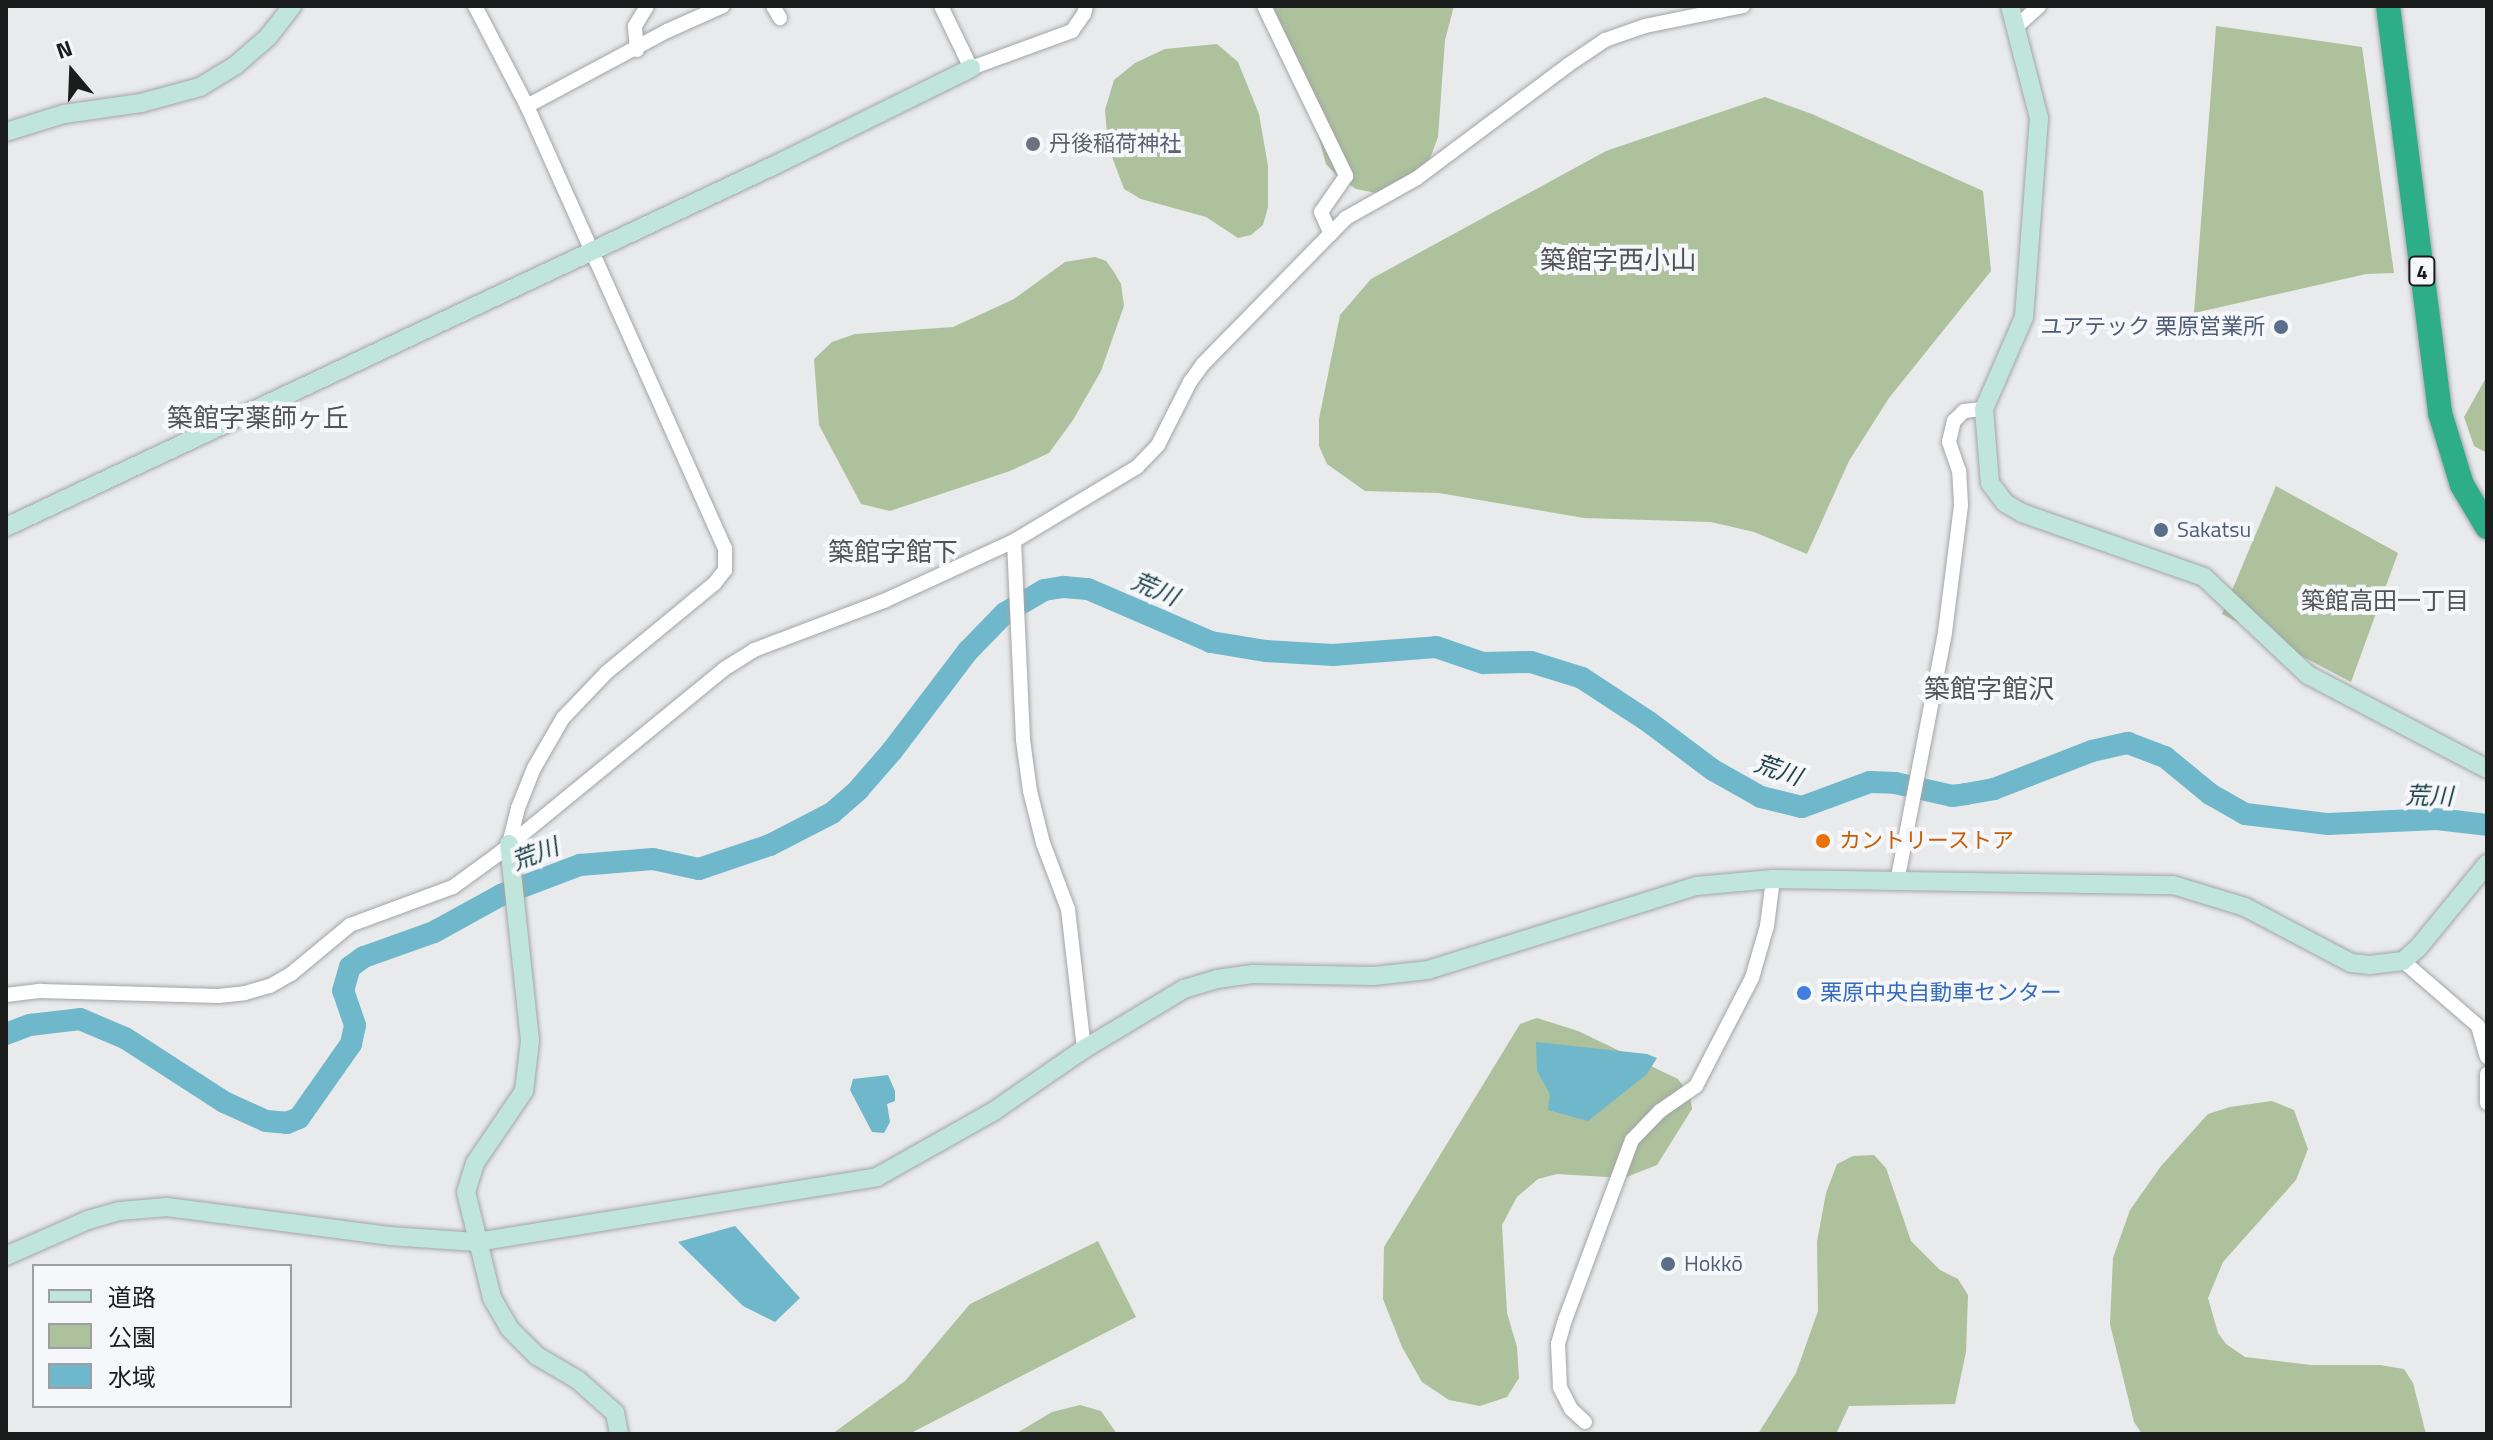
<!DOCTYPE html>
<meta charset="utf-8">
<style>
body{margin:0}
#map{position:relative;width:2493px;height:1440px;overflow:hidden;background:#e8eaec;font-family:"Titillium Web","Noto Sans JP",sans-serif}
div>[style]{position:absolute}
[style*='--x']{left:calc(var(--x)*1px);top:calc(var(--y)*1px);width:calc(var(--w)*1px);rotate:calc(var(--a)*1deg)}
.green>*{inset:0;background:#acc19c}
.water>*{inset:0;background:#6fb7cb}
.river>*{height:22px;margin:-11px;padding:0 11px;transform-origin:11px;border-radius:11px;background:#6fb7cb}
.roads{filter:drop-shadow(0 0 2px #a3a5a7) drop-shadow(0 0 2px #a3a5a7)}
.street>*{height:14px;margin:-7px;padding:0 7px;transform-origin:7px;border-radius:7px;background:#fff}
.secondary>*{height:18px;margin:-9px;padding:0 9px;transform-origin:9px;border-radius:9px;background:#c0e6dc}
.highway>*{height:24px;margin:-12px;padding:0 12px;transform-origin:12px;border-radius:12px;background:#2dad89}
.dots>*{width:22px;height:22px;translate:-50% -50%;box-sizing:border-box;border:4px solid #f5f7fa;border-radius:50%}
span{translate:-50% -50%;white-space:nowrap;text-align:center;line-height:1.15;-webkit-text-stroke:8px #f5f7fa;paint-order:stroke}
.shield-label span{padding:2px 6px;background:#f5f7fa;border:2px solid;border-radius:6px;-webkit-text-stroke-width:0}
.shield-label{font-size:20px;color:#1b1c1c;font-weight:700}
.worship-label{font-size:22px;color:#5b616d}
.left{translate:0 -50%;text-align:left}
.service-label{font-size:22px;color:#4e5e75}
.right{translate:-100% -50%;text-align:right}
.food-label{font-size:22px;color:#c56008}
.shop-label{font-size:22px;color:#366cbe}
.water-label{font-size:24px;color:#1c3f48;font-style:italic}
.neighbourhood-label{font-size:24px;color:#525355}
.quarter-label{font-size:26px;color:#525355}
.frame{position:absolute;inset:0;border:8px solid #1b1c1c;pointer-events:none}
.legend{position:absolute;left:32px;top:1264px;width:260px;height:144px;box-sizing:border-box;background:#f5f7fa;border:2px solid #9e9fa1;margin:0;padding:10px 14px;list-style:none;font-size:24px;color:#1b1c1c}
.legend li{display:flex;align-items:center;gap:16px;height:40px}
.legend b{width:40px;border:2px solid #9e9fa1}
.north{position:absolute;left:32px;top:32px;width:80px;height:80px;-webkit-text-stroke:6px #f5f7fa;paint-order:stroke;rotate:341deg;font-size:22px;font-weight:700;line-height:32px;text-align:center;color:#1b1c1c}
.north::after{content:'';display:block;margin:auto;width:28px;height:36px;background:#1b1c1c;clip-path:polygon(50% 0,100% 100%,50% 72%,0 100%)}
</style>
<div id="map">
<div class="green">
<i style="clip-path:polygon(1273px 6px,1454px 6px,1445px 40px,1438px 137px,1424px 175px,1381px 194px,1356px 189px,1338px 177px,1326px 164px,1300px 68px)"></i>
<i style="clip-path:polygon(2216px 26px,2362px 47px,2394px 273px,2366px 274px,2194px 313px)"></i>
<i style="clip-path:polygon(1217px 44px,1238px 62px,1259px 114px,1268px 166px,1268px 207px,1263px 225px,1251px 235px,1238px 238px,1206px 217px,1141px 199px,1124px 189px,1108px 146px,1105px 110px,1114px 80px,1135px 63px,1165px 49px)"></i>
<i style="clip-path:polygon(1765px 97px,1812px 114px,1983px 191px,1991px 271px,1889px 398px,1849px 461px,1807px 554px,1754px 532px,1711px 522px,1584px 518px,1439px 493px,1365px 491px,1327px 464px,1319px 446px,1319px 419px,1340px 315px,1371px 279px,1606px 151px)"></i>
<i style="clip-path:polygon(1095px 257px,1106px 261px,1114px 272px,1121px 284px,1124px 306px,1101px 371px,1073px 420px,1049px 453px,1010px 471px,890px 511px,861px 504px,819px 425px,814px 359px,832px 342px,855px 334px,953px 327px,1014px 299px,1065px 262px)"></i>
<i style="clip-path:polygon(2487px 376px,2487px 453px,2474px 446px,2464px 417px)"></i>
<i style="clip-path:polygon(2276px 486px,2398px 553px,2351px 682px,2222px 614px)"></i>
<i style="clip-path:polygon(1537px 1018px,1578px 1031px,1678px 1079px,1690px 1095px,1692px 1109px,1657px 1165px,1624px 1178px,1557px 1174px,1538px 1179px,1517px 1197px,1502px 1225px,1507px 1313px,1517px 1347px,1519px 1378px,1507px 1397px,1480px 1406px,1449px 1400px,1422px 1382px,1402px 1347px,1383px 1299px,1384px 1247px,1520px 1024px)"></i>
<i style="clip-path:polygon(2272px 1101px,2294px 1110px,2308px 1149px,2296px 1180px,2223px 1262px,2208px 1298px,2218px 1333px,2226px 1344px,2245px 1357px,2311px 1365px,2380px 1365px,2404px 1369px,2413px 1383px,2426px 1434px,2142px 1434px,2134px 1422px,2110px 1324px,2113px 1258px,2130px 1210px,2161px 1166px,2208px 1114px,2230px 1107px)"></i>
<i style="clip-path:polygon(1874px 1155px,1886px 1168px,1911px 1241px,1940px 1270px,1958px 1279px,1968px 1295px,1966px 1352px,1955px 1404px,1849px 1406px,1836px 1434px,1758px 1434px,1796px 1373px,1818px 1311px,1817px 1242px,1826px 1193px,1837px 1164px,1853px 1156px)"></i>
<i style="clip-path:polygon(1098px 1241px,1136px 1317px,909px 1434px,832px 1434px,905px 1381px,970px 1304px)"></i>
<i style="clip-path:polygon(1080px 1405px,1101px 1411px,1117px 1434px,1015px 1434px,1052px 1412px)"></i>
</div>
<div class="water">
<i style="clip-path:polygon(1536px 1042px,1647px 1054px,1657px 1058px,1647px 1074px,1588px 1121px,1548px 1110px,1550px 1094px,1537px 1071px)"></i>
<i style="clip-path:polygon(888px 1075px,895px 1091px,895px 1101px,887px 1104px,890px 1122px,884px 1133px,872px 1132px,850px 1090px,853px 1079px)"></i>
<i style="clip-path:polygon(735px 1226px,800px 1298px,775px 1322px,743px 1306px,678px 1242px)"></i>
</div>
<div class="river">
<i style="--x:6;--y:1034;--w:26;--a:-21"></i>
<i style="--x:30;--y:1025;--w:50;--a:-6.8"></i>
<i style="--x:80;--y:1019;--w:49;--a:22.9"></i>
<i style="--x:125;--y:1038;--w:118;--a:32.9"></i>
<i style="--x:224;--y:1102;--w:46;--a:24.3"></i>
<i style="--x:266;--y:1121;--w:21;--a:5"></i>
<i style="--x:287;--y:1123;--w:13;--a:-23"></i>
<i style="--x:299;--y:1118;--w:90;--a:-54.9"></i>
<i style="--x:351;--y:1044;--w:19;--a:-78"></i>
<i style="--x:355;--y:1025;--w:36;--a:-109"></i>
<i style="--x:343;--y:991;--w:25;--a:-74"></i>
<i style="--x:350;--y:967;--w:17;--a:-36"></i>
<i style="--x:364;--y:957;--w:74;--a:-19.7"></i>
<i style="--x:434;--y:932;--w:77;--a:-28.9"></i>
<i style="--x:501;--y:895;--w:85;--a:-20.8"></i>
<i style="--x:580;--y:865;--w:73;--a:-4.7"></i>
<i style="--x:653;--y:859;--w:47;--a:12.3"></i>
<i style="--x:699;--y:869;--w:75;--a:-18.7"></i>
<i style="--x:770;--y:845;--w:70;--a:-27.3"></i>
<i style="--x:832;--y:813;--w:35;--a:-41"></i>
<i style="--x:858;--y:790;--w:52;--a:-48.9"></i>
<i style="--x:892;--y:751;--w:126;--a:-52.8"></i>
<i style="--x:968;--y:651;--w:53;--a:-45.8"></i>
<i style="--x:1005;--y:613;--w:45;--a:-30.5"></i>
<i style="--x:1044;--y:590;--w:20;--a:-9"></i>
<i style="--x:1064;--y:587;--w:24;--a:5"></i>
<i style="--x:1088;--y:589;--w:134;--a:23.3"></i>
<i style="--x:1211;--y:642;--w:56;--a:9.3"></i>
<i style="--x:1266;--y:651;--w:67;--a:3.4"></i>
<i style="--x:1333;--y:655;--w:103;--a:-4.4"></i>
<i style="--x:1436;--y:647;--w:50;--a:18.8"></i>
<i style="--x:1483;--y:663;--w:48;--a:-1.2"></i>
<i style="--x:1531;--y:662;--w:53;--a:17.4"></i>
<i style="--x:1582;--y:678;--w:80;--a:33.3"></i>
<i style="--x:1649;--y:722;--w:80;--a:36.9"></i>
<i style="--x:1713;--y:770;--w:55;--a:29.4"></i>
<i style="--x:1761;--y:797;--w:42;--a:13.7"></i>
<i style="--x:1802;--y:807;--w:72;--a:-20.2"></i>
<i style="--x:1870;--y:782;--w:25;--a:2"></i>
<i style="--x:1895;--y:783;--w:58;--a:12.8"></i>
<i style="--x:1952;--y:796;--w:14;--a:-8"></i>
<i style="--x:1966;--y:794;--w:28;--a:-10"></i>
<i style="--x:1994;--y:789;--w:105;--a:-21.2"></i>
<i style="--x:2092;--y:751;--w:37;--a:-13"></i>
<i style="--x:2128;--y:743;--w:40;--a:21"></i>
<i style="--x:2165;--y:757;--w:58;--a:39.4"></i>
<i style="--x:2210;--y:794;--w:40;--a:29.7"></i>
<i style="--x:2245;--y:814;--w:84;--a:6.9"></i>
<i style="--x:2328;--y:824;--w:109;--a:-2.6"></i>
<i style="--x:2437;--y:819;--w:50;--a:6.8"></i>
</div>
<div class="roads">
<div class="street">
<i style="--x:475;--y:6;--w:113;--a:62.5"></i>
<i style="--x:527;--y:106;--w:484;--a:65.9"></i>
<i style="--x:725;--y:548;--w:22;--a:90"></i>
<i style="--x:725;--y:570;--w:16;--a:128"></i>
<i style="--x:715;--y:583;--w:141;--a:140.5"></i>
<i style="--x:606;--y:673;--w:62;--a:133.7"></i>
<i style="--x:563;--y:718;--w:58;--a:120.1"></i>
<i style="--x:534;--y:768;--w:43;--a:111.8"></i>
<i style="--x:518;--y:808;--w:36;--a:104"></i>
<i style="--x:773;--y:6;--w:14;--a:60"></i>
<i style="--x:941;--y:6;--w:69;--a:64.2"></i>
<i style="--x:971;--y:68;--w:108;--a:-20.1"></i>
<i style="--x:1072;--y:31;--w:21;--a:-55"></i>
<i style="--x:1084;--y:14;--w:8;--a:-76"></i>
<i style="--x:1264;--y:6;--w:189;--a:64.2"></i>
<i style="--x:1346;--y:176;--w:44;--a:124.8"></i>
<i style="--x:1321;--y:212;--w:24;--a:66"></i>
<i style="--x:2016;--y:27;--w:31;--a:-42"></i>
<i style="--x:637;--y:50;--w:24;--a:-95"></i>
<i style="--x:635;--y:26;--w:23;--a:-59"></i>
<i style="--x:527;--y:106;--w:159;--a:-28.2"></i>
<i style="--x:667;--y:31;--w:61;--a:-24.1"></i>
<i style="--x:1014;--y:541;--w:199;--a:87.4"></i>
<i style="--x:1023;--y:740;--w:51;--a:82.2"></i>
<i style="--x:1030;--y:791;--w:54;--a:76"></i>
<i style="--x:1043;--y:843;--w:71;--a:69.3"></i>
<i style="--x:1068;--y:909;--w:141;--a:83.5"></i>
<i style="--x:1897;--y:882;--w:255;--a:-79.1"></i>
<i style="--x:1945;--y:632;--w:128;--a:-82.8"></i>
<i style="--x:1961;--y:505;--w:34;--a:-93"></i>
<i style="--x:1959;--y:471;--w:31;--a:-109"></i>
<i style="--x:1949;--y:442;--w:22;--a:-77"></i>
<i style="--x:1954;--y:421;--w:14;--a:-45"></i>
<i style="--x:1964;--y:411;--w:20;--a:-6"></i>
<i style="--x:2403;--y:961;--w:99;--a:40.9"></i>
<i style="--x:2478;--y:1026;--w:32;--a:74"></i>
<i style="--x:6;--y:995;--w:35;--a:-7"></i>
<i style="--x:41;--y:991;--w:177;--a:1.6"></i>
<i style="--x:218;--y:996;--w:27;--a:-6"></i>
<i style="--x:245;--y:993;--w:26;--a:-16"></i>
<i style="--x:270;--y:986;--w:24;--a:-30"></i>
<i style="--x:291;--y:974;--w:77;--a:-39.7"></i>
<i style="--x:350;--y:925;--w:110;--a:-20.3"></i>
<i style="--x:453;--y:887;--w:54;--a:-36"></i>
<i style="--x:497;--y:855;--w:293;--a:-39.3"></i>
<i style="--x:724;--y:669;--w:36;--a:-32"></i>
<i style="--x:754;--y:650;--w:139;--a:-20.7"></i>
<i style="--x:884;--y:601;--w:143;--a:-24.8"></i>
<i style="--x:1014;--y:541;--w:144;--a:-31"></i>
<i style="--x:1137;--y:467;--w:30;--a:-46"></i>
<i style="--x:1158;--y:445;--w:71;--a:-63.1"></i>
<i style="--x:1190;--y:382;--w:22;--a:-54"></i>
<i style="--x:1203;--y:364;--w:204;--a:-45.6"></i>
<i style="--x:1346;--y:218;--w:81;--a:-29.4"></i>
<i style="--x:1417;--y:178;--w:189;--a:-36.8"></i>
<i style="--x:1568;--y:65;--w:45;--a:-34"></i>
<i style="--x:1605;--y:40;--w:42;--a:-19.3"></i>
<i style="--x:1645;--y:26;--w:100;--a:-11.5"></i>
<i style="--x:2487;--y:1074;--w:29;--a:90"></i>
<i style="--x:1585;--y:1422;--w:19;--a:-137"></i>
<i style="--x:1571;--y:1409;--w:25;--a:-117"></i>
<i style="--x:1560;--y:1387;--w:43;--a:-92.7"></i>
<i style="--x:1558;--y:1344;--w:25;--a:-74"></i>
<i style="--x:1565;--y:1320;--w:192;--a:-69.6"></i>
<i style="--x:1632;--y:1140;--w:40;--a:-46"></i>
<i style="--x:1660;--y:1111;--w:44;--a:-34.8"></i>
<i style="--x:1696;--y:1086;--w:122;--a:-62.6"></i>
<i style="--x:1752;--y:978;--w:54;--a:-73.9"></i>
<i style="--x:1767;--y:926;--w:47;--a:-82.7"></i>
</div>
<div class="secondary">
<i style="--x:2010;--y:6;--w:116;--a:75.5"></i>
<i style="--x:2039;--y:118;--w:200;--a:94.3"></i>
<i style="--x:2024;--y:317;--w:100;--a:113.5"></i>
<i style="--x:1984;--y:409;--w:74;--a:85.4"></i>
<i style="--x:1990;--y:483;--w:25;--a:53"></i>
<i style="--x:2005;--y:503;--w:20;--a:30"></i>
<i style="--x:2022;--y:513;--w:193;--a:19.4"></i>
<i style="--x:2204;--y:577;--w:143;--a:43.3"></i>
<i style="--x:2308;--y:675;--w:202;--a:27.7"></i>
<i style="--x:6;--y:132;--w:61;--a:-17.2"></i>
<i style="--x:64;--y:114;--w:78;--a:-8.1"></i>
<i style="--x:141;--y:103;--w:61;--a:-15.2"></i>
<i style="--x:200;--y:87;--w:42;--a:-31.4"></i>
<i style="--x:236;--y:65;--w:43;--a:-41.2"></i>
<i style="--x:268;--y:37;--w:39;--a:-52"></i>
<i style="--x:6;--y:527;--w:850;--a:-25.21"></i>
<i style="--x:775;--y:165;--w:219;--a:-26.3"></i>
<i style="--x:509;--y:844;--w:198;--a:83.9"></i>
<i style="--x:530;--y:1041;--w:50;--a:96.8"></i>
<i style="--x:524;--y:1091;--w:87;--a:124.2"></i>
<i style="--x:475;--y:1163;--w:30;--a:107"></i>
<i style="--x:466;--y:1192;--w:109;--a:76.2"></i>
<i style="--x:492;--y:1298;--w:34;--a:60"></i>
<i style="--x:509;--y:1328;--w:40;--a:45"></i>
<i style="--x:537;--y:1356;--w:48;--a:30.3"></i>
<i style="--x:578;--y:1380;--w:50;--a:41.7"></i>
<i style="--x:615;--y:1413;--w:21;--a:79"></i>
<i style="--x:6;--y:1256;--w:90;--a:-23.7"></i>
<i style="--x:88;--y:1220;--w:33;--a:-16"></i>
<i style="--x:120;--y:1211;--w:47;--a:-4.9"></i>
<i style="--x:167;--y:1207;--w:224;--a:7.4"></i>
<i style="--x:389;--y:1236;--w:88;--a:3.9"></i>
<i style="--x:477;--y:1242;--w:405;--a:-9.2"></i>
<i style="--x:877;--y:1177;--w:134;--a:-29.4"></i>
<i style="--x:994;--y:1111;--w:109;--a:-34.6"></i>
<i style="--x:1084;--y:1049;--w:117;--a:-31"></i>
<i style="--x:1184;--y:989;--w:34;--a:-17"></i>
<i style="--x:1217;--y:979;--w:36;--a:-8"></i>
<i style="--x:1253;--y:974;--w:121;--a:0.9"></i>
<i style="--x:1374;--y:976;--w:54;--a:-6.3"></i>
<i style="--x:1428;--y:970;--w:281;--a:-17.4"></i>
<i style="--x:1696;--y:886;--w:77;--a:-5.2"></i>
<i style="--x:1773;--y:879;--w:400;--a:0.9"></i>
<i style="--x:2173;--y:885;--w:75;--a:17"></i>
<i style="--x:2245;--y:907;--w:120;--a:27.8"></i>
<i style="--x:2351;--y:963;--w:19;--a:6"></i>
<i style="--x:2370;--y:965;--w:33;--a:-7"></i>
<i style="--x:2403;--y:961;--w:20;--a:-41"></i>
<i style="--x:2418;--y:948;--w:109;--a:-50.6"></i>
</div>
<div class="highway">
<i style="--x:2388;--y:6;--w:410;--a:82.7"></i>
<i style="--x:2440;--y:413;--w:75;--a:73"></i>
<i style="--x:2462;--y:485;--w:49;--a:59.2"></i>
</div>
</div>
<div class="dots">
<i style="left:1033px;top:144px;background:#6b7280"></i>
<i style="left:2281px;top:327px;background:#5c6f8a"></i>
<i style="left:2161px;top:530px;background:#5c6f8a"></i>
<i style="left:1823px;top:841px;background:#e8710a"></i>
<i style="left:1804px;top:993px;background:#3f7fe0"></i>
<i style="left:1668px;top:1264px;background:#5c6f8a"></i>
</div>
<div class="shield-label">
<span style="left:2422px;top:271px">4</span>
</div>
<div class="worship-label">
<span class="left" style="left:1049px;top:144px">丹後稲荷神社</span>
</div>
<div class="service-label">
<span class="right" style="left:2265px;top:327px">ユアテック 栗原営業所</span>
<span class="left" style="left:2177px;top:530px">Sakatsu</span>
<span class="left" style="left:1684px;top:1264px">Hokkō</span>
</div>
<div class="food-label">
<span class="left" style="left:1839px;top:841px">カントリーストア</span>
</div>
<div class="shop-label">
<span class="left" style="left:1820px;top:993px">栗原中央自動車センター</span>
</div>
<div class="water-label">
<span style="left:1155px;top:589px;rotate:23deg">荒川</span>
<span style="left:1778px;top:770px;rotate:19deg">荒川</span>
<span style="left:2429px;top:796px;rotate:1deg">荒川</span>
<span style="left:535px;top:854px;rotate:-21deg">荒川</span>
</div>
<div class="neighbourhood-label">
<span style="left:2385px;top:601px">築館高田一丁目</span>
</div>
<div class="quarter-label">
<span style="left:1618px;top:260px">築館字西小山</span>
<span style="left:258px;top:418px">築館字薬師ヶ丘</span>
<span style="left:893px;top:552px">築館字館下</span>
<span style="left:1989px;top:689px">築館字館沢</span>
</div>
<div class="frame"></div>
<ul class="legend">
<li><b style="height:10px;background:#c0e6dc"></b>道路</li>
<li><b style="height:22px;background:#acc19c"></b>公園</li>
<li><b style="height:22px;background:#6fb7cb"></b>水域</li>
</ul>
<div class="north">N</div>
</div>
